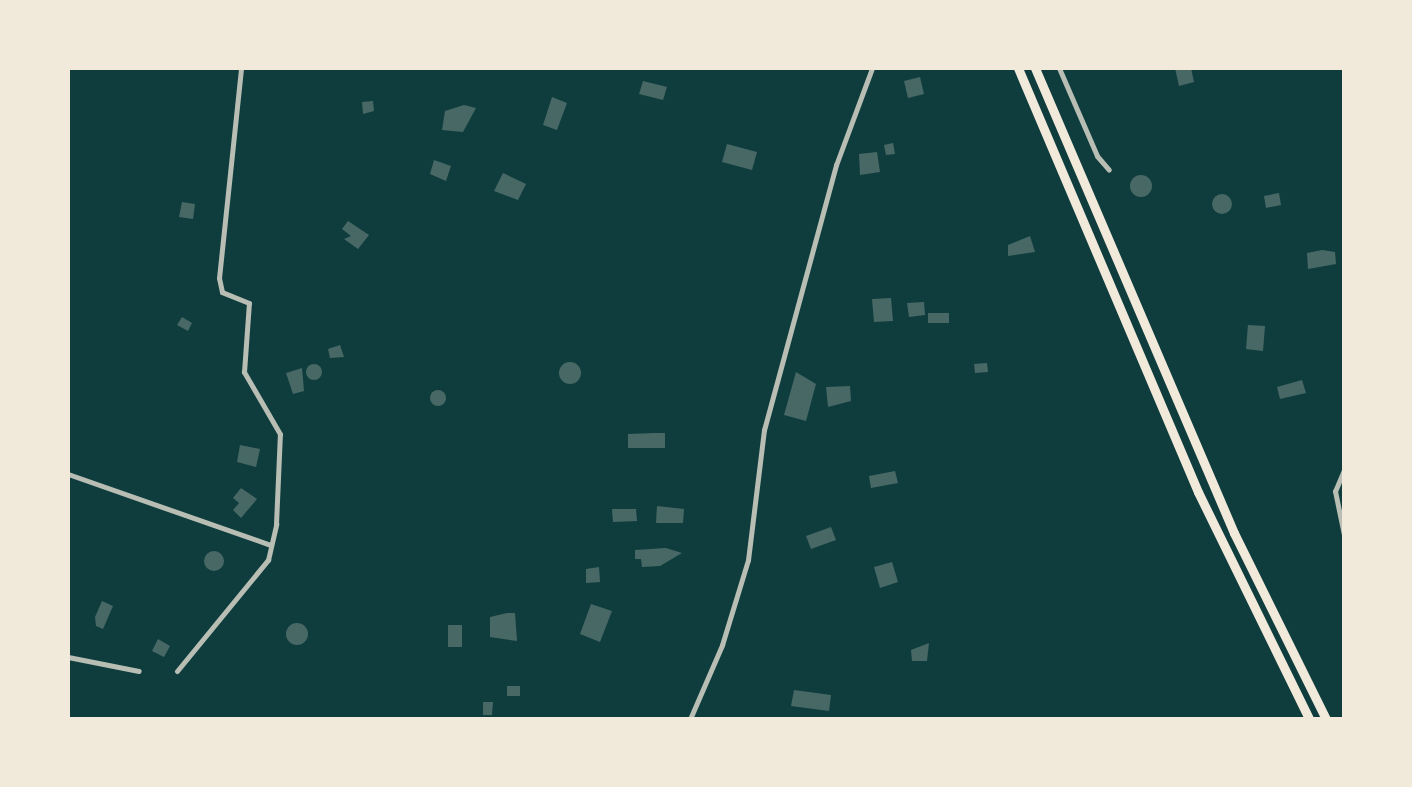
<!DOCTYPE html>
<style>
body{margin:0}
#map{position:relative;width:1412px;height:787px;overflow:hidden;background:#0f3d3e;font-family:Quicksand,sans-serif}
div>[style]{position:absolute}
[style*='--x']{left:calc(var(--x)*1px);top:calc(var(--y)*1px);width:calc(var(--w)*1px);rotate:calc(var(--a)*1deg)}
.building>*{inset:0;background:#486865}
.round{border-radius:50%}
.minor>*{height:5px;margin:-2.5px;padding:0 2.5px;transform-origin:2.5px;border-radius:2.5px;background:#b8beb3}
.trunk>*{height:9px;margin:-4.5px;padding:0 4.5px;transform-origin:4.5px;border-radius:4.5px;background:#f1e9da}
span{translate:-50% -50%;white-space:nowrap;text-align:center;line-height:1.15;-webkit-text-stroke:8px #f1e9da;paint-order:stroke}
.frame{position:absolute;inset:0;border:70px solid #f1e9da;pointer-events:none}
</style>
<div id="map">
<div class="building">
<i style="clip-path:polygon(1175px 68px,1191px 68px,1194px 82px,1179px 86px)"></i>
<i style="clip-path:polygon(920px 77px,924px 94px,908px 98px,904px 81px)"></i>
<i style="clip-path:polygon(643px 81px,667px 87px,663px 100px,639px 94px)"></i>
<i style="clip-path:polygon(552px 97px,567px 103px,557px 130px,543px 125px)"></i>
<i style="clip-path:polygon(373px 101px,374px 111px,363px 114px,362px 102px)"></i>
<i style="clip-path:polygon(464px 105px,476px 108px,463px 132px,442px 130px,445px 111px)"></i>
<i style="clip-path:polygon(893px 143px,895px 154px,886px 155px,884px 145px)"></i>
<i style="clip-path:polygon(727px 144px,757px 152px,752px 170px,722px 162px)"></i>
<i style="clip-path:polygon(877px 152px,880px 172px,860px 175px,859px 154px)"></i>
<i style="clip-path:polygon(434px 160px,451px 166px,446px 181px,430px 174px)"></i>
<i style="clip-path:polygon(503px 173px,526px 184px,518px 200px,494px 191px)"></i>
<i class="round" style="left:1130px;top:175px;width:22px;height:22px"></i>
<i style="clip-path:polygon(1279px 193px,1281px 205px,1266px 208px,1264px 196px)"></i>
<i class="round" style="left:1212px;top:194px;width:20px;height:20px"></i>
<i style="clip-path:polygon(182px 202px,195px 204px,193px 219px,179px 217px)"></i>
<i style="clip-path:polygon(348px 221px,369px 235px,358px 249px,344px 239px,351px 236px,342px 229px)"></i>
<i style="clip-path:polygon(1030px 236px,1035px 252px,1008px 256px,1008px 245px)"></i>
<i style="clip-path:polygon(1322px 250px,1335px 252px,1336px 264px,1308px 269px,1307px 253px)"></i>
<i style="clip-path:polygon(891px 298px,893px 321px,874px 322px,872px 299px)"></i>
<i style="clip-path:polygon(924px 302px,925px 315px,909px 317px,907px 303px)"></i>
<i style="clip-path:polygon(928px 313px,949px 313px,949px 323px,928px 323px)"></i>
<i style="clip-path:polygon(182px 317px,192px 323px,188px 331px,177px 325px)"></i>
<i style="clip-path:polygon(1248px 325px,1265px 326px,1263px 351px,1246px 349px)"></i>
<i style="clip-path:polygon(340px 345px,344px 357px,330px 358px,328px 349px)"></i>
<i class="round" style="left:559px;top:362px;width:22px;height:22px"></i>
<i style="clip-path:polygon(987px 363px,988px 372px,975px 373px,974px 364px)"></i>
<i class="round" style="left:306px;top:364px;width:16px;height:16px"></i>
<i style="clip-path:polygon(302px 368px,304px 391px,293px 394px,286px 373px)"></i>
<i style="clip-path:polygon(796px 372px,816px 384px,806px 421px,784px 415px)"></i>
<i style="clip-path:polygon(1302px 380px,1306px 393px,1280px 399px,1277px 387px)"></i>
<i style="clip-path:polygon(850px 386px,851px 401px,828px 407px,826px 387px)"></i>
<i class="round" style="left:430px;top:390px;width:16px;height:16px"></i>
<i style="clip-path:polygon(655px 433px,665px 433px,665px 448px,628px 448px,628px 434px)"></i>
<i style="clip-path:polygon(240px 445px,260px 449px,256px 467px,237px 462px)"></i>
<i style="clip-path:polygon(895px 471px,898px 483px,871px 488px,869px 476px)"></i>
<i style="clip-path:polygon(241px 488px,257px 499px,241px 518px,233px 510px,239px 503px,233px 498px)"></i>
<i style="clip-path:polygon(657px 506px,684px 509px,683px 523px,656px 523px)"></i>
<i style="clip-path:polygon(612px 509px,636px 509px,637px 521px,613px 522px)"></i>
<i style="clip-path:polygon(831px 527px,836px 540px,811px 549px,806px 536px)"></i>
<i style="clip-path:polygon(666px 548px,682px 553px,660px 566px,642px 567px,641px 559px,635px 559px,635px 550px)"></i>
<i class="round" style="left:204px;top:551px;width:20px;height:20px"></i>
<i style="clip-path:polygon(892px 562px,898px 582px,880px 588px,874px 567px)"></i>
<i style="clip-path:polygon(599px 567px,600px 582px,586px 583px,586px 569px)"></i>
<i style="clip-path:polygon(102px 601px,113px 606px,103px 629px,96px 626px,95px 617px)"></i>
<i style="clip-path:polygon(591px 604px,612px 611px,600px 642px,580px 634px)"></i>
<i style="clip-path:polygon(507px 613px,515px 613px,517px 641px,490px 637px,490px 617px)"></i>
<i class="round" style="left:286px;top:623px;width:22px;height:22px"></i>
<i style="clip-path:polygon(448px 625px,462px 625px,462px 647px,448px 647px)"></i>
<i style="clip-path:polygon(158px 639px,170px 646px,164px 657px,152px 651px)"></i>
<i style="clip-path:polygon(929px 643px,927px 661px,912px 661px,911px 650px)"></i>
<i style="clip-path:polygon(507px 686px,520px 686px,520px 696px,507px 696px)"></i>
<i style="clip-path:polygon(794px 690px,831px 695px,829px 711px,791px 706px)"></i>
<i style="clip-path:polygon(483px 702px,493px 702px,492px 715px,483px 715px)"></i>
</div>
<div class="minor">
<i style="--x:1059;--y:68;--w:96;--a:66.6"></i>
<i style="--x:1097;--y:156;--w:18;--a:49"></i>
<i style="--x:1344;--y:470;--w:23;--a:113"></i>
<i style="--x:1335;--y:491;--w:45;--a:78.4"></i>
<i style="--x:68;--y:474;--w:215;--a:19.3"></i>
<i style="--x:68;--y:657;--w:72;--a:11.2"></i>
<i style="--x:177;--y:671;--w:144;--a:-50.7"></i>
<i style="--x:268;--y:560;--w:37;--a:-77"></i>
<i style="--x:276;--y:524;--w:90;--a:-87.5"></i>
<i style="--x:280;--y:434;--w:72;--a:-120.1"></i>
<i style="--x:244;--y:372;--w:69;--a:-85.9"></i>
<i style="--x:249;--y:303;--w:29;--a:-158"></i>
<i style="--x:222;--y:292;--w:14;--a:-102"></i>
<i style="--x:219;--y:278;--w:211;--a:-84"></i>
<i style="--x:690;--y:719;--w:81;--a:-66.6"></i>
<i style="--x:722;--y:645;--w:89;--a:-73"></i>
<i style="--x:748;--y:560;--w:131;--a:-83"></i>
<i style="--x:764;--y:430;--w:275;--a:-74.8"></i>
<i style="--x:836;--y:165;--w:103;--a:-69.6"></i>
</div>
<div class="trunk">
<i style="--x:1018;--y:68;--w:461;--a:67"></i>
<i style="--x:1198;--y:492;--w:253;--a:63.9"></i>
<i style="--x:1035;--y:68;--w:506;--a:66.83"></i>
<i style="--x:1234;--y:533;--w:208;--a:63.7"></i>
</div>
<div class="frame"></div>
</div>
